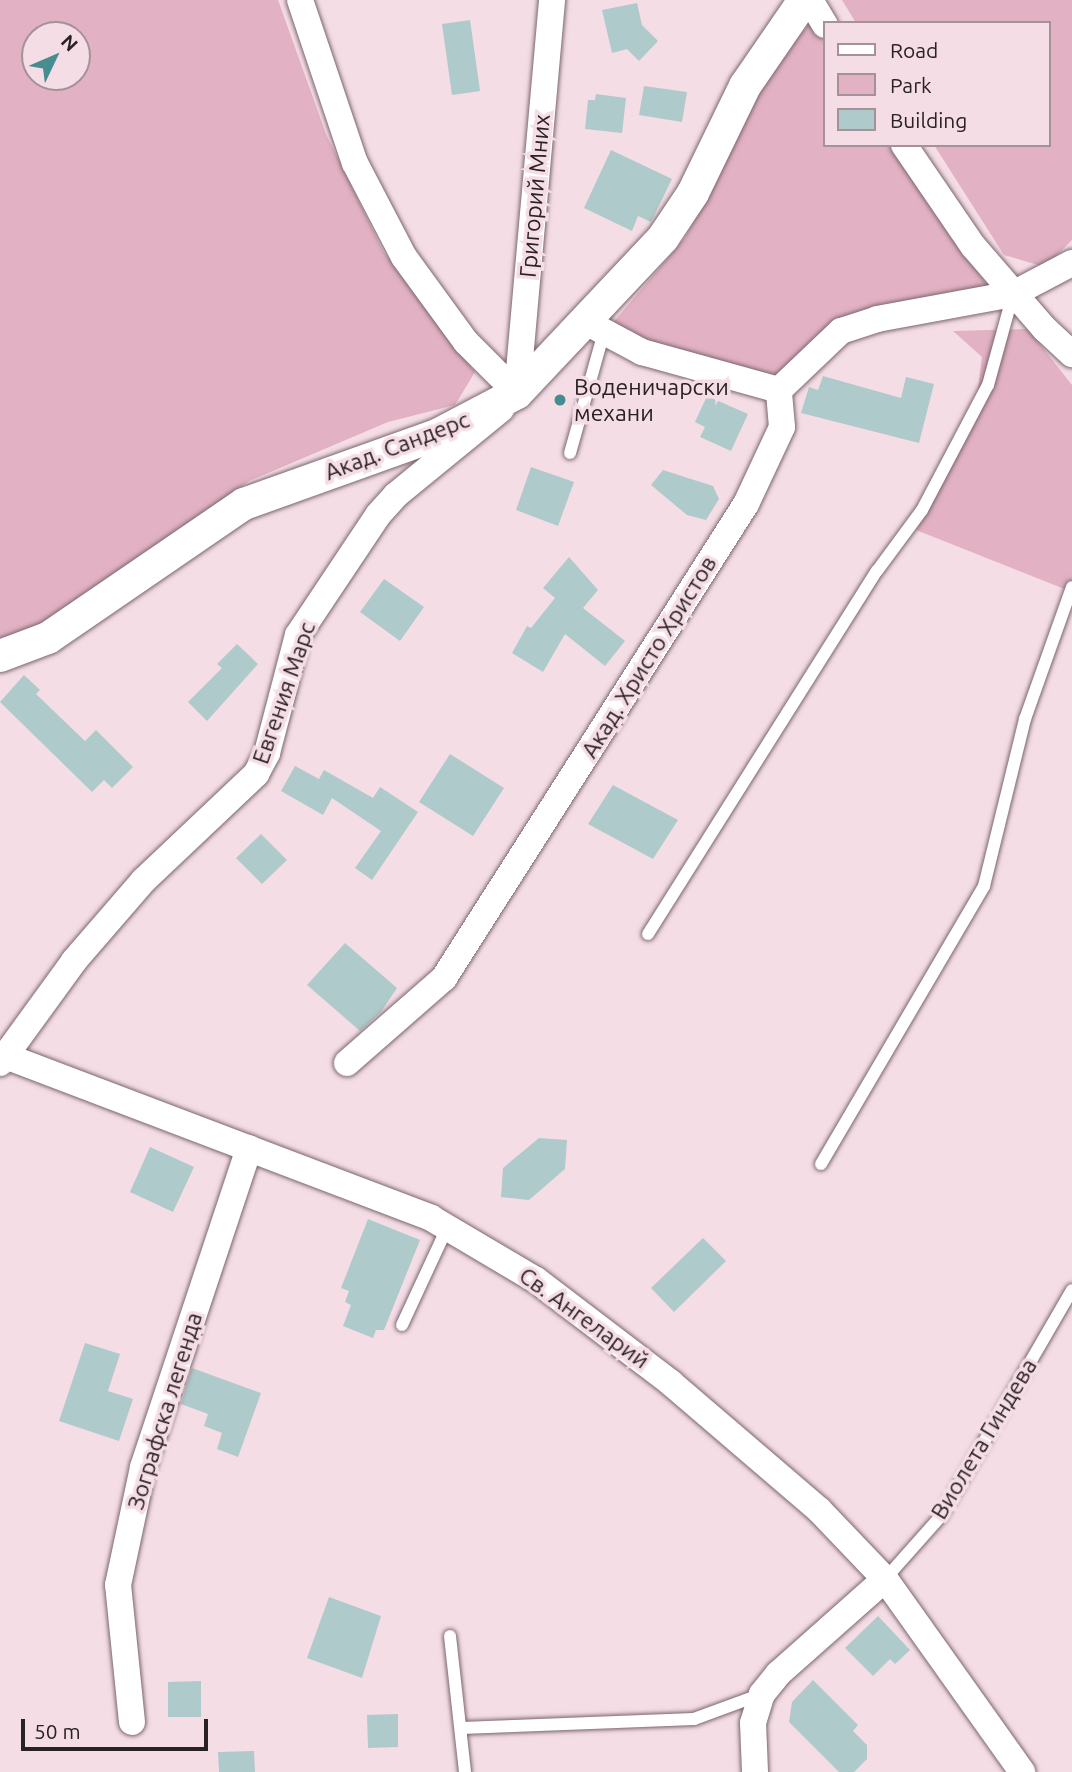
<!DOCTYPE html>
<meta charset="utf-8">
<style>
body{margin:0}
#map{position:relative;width:1072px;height:1772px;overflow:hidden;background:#f5dde6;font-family:Ubuntu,sans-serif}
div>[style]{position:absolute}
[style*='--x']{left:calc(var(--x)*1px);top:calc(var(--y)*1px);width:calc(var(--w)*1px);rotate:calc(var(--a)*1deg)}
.green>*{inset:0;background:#e2b1c4}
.building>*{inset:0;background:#afcaca}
.roads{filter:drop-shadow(0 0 2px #7b666e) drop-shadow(0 0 2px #7b666e)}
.service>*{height:12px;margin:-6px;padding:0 6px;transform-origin:6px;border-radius:6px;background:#fff}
.minor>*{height:26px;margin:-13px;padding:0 13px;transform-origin:13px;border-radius:13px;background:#fff}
.tertiary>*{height:32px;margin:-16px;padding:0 16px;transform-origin:16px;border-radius:16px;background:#fff}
.dots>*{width:19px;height:19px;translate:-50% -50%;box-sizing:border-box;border:4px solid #f5dde6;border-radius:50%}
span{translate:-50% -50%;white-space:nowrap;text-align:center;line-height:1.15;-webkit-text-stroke:7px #f5dde6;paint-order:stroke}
.street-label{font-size:23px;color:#2a2124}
.poi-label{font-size:23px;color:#2a2124}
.left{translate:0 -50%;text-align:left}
.legend{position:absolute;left:823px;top:21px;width:228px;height:126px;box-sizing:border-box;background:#f5dde6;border:2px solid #a49298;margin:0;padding:9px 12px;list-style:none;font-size:21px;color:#2a2124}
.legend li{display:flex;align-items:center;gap:14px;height:35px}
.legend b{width:35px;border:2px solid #a49298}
.north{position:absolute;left:21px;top:21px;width:70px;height:70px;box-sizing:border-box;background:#f5dde6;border:2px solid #a49298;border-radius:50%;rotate:46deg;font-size:19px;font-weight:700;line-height:28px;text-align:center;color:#2a2124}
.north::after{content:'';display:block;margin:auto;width:24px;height:32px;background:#458d8e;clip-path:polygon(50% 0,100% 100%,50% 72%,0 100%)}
.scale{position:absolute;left:21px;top:1719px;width:187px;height:32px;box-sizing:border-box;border:4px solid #2a2124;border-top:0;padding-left:9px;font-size:21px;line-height:24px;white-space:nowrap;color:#2a2124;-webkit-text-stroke:5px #f5dde6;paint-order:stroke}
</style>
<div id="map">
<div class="green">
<i style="clip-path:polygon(evenodd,0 0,278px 0,326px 134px,383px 251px,475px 372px,455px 405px,388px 422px,249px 481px,32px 632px,0 638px,0 0,35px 35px,77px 35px,77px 77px,35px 77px,35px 35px)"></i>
<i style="clip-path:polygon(842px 0,1072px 0,1072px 240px,1045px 267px,1004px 255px,934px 145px,1049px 145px,1049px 23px,856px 23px)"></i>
<i style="clip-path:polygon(814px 20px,825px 38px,825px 145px,895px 145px,990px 290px,885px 306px,785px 391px,650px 351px,611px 325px,685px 238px,776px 60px)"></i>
<i style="clip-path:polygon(1028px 329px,1072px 385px,1072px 592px,916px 530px,976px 404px,982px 357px,953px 331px)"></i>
</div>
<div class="building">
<i style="clip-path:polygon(637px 3px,642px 25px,658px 41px,639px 61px,627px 49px,612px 53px,602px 10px)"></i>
<i style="clip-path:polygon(470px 20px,480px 91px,452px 95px,442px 24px)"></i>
<i style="clip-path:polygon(644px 86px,687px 92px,682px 122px,639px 115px)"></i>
<i style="clip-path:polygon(596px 94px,626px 98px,622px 133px,585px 129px,588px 100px,595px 100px)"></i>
<i style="clip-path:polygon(611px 150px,672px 179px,651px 222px,638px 216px,632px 231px,584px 208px)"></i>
<i style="clip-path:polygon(823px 376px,901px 398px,906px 377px,934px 384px,919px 443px,801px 413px,809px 387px,818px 390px)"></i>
<i style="clip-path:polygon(707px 396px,748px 414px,731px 451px,700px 437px,705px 427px,695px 422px)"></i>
<i style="clip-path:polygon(531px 467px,574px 482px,558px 526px,516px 510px)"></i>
<i style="clip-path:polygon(663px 470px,713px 486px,719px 499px,706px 520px,687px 515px,651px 485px)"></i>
<i style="clip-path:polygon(569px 557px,598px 590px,583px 608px,625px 641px,605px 666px,565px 634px,543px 672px,512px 653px,527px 626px,531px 628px,555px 598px,543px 588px)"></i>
<i style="clip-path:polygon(384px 579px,424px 607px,400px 641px,360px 612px)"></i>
<i style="clip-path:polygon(237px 644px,258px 664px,207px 721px,188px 702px,222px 668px,217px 664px)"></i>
<i style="clip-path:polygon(24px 675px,40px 690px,36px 694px,85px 741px,96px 730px,133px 767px,112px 788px,104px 780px,92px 792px,0 702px)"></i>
<i style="clip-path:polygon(450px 754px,504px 788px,473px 836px,419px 802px)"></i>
<i style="clip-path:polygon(295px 766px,319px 779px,324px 770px,373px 798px,380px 787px,418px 812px,372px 880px,355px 868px,381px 831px,332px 798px,323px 815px,281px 791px)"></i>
<i style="clip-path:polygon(613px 785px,678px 820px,653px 859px,588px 824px)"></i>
<i style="clip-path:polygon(261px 834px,287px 860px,262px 884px,236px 858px)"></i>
<i style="clip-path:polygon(345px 943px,397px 988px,381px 1012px,360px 1031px,307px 985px)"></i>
<i style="clip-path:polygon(539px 1138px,567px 1140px,565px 1169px,529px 1200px,501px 1197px,503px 1168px)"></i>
<i style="clip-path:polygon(150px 1147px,194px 1167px,173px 1212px,130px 1192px)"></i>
<i style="clip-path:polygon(368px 1219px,420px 1240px,384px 1330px,376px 1330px,373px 1338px,343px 1326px,351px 1305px,345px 1302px,349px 1291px,341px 1288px)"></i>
<i style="clip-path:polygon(703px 1238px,726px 1261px,674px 1312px,651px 1288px)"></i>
<i style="clip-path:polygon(85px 1343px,120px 1354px,108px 1391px,133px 1399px,119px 1441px,59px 1421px)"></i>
<i style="clip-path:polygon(192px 1368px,261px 1393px,238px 1457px,217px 1449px,222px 1433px,204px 1426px,208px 1414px,181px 1404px)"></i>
<i style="clip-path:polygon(329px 1597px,381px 1616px,362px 1678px,307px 1658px)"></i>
<i style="clip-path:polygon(878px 1616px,910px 1650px,895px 1664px,890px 1659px,873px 1676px,845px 1648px)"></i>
<i style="clip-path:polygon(813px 1680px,858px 1725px,853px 1731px,867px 1745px,867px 1759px,854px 1772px,839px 1772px,789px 1722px,792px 1702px)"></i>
<i style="clip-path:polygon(201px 1681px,201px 1717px,168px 1717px,168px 1682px)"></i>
<i style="clip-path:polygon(398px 1714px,398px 1747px,368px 1748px,367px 1715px)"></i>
<i style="clip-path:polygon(254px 1751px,255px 1772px,219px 1772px,218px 1752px)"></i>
</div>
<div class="roads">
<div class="service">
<i style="--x:570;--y:453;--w:126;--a:-74.3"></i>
<i style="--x:648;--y:934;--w:429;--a:-57.8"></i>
<i style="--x:877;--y:571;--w:76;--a:-53.6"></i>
<i style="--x:922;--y:510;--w:141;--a:-62.2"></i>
<i style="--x:988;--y:385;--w:94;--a:-74.6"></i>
<i style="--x:821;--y:1164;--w:322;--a:-59.6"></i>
<i style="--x:984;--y:886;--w:172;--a:-76.2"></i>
<i style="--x:1025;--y:719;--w:140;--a:-70.4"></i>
<i style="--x:402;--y:1325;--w:107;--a:-65.1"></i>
<i style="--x:885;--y:1579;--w:84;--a:-48.4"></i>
<i style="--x:941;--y:1516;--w:261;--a:-59.9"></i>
<i style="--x:450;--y:1636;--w:137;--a:83.7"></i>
<i style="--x:462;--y:1728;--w:232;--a:-2.2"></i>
<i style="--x:694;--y:1719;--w:72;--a:-20.2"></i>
</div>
<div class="minor">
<i style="--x:300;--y:0;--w:172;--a:71.4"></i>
<i style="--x:355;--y:163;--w:106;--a:62.5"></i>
<i style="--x:404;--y:257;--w:105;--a:53.9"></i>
<i style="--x:466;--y:342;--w:72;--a:45"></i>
<i style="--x:810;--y:0;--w:29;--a:59"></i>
<i style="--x:904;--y:145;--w:122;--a:55.7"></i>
<i style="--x:973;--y:246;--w:110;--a:49.1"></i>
<i style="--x:1045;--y:329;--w:37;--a:43"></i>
<i style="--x:586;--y:322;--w:64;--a:28.2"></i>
<i style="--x:642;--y:352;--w:142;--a:15.5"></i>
<i style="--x:779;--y:390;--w:86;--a:-43.6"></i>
<i style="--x:841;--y:331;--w:38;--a:-18"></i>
<i style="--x:877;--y:319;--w:138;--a:-10.4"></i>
<i style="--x:1013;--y:294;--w:67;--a:-27.7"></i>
<i style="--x:517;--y:393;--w:395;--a:-84.9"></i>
<i style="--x:8;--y:1057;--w:453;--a:20.8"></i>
<i style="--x:431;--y:1218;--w:122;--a:30.6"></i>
<i style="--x:536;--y:1280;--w:170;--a:37.3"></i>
<i style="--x:671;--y:1383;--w:195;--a:40.6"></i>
<i style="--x:819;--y:1510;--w:95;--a:46.3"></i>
<i style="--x:885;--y:1579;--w:237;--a:54.6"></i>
<i style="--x:0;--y:1063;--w:126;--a:-54"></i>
<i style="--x:74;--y:961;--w:106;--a:-49.2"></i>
<i style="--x:143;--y:881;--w:156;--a:-43.4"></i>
<i style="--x:256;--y:774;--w:24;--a:-62"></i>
<i style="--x:267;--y:753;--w:122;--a:-75.3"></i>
<i style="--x:298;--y:635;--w:144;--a:-56.3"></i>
<i style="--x:378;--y:515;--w:27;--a:-48"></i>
<i style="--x:396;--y:495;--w:136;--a:-39.3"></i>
<i style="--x:347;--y:1063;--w:129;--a:-41.2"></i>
<i style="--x:444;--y:978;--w:562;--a:-57.5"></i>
<i style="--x:746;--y:504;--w:85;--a:-64.9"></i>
<i style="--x:782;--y:427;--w:37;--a:-95"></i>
<i style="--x:132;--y:1722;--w:138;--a:-95.8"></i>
<i style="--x:118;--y:1585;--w:121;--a:-78"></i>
<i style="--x:143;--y:1467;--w:336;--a:-71.6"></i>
<i style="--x:755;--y:1772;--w:49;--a:-92.3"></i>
<i style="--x:753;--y:1723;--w:30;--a:-73"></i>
<i style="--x:762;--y:1694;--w:26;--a:-51"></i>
<i style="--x:778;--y:1674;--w:143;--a:-41.6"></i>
</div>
<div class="tertiary">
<i style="--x:0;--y:656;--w:51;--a:-20.6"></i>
<i style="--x:48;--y:638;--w:237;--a:-34.4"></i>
<i style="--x:244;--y:504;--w:205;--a:-19.7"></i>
<i style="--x:437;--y:435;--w:90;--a:-27.7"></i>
<i style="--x:517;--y:393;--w:213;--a:-46.7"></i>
<i style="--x:663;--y:238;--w:54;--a:-56.3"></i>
<i style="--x:693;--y:193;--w:119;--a:-64.1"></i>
<i style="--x:745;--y:86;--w:104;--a:-55.5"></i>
</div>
</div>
<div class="dots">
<i style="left:560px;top:400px;background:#458d8e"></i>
</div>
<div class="street-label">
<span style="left:535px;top:196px;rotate:-85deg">Григорий Мних</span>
<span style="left:397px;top:446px;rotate:-21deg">Акад. Сандерс</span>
<span style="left:649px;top:657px;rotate:-58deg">Акад. Христо Христов</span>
<span style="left:284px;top:693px;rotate:-71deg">Евгения Марс</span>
<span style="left:584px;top:1318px;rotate:36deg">Св. Ангеларий</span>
<span style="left:165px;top:1411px;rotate:-73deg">Зографска легенда</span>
<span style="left:984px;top:1439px;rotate:-59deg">Виолета Гиндева</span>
</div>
<div class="poi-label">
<span class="left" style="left:574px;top:400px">Воденичарски<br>механи</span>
</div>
<ul class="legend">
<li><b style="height:9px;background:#fff"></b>Road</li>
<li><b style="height:19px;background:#e2b1c4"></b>Park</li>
<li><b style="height:19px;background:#afcaca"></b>Building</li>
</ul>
<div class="north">N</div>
<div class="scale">50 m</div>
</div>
